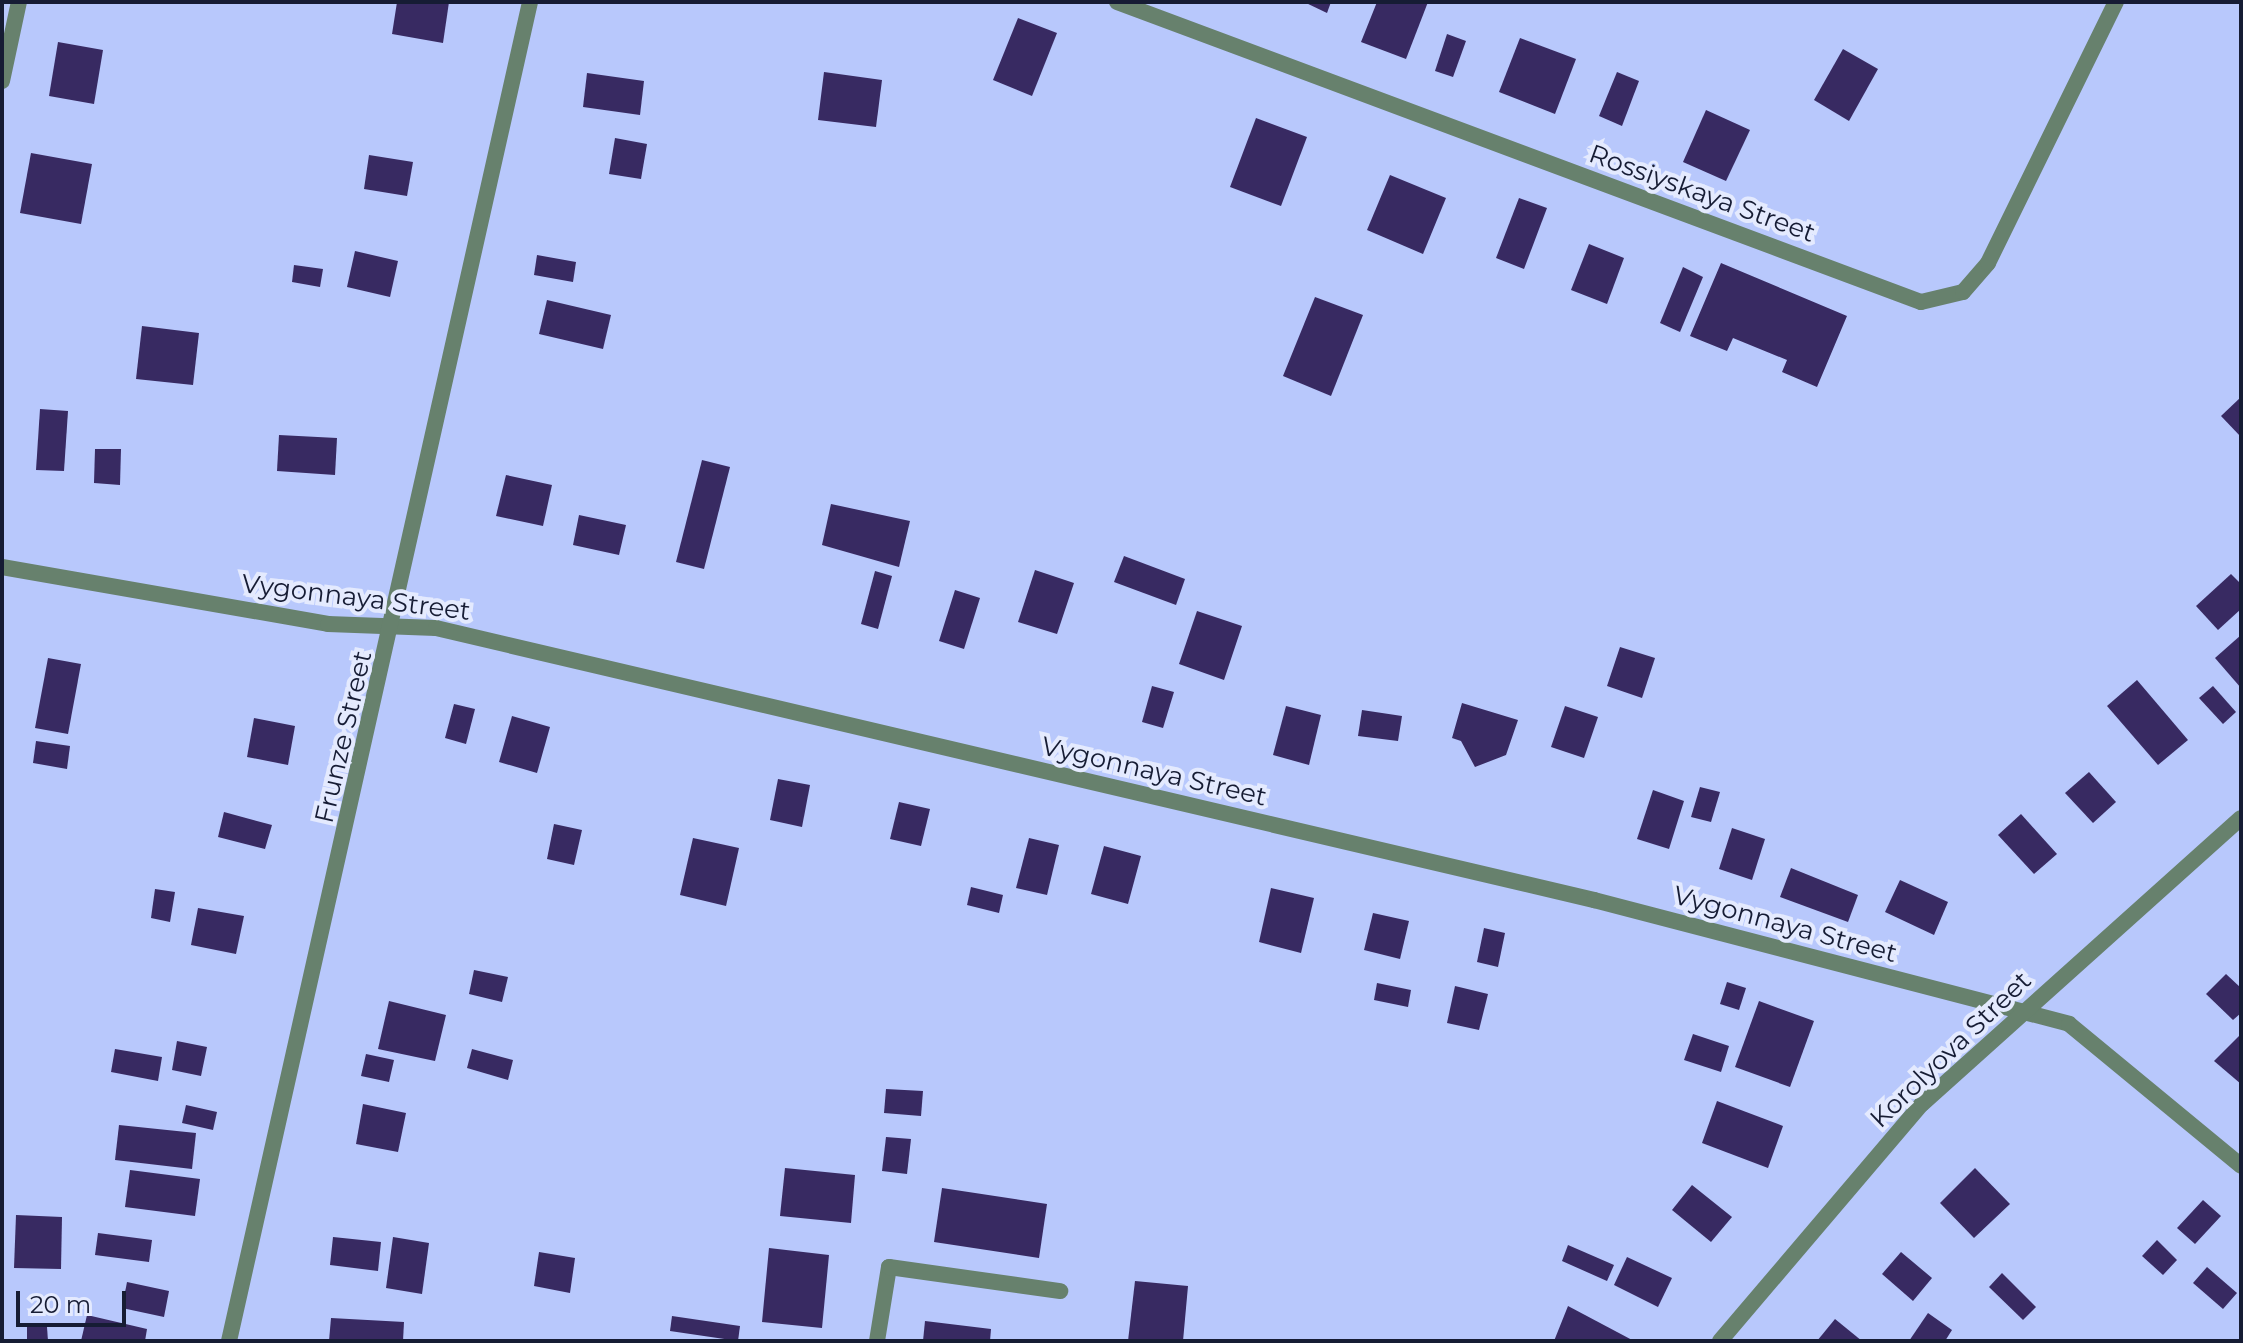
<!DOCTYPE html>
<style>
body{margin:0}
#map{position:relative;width:2243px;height:1343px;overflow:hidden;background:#b8c8fc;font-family:Montserrat,sans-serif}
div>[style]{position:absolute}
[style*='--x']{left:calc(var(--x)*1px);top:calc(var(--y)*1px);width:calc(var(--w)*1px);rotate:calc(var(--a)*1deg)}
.building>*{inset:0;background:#382a62}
.lane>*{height:16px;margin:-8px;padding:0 8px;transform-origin:8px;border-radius:8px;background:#67816d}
.street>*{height:16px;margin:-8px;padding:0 8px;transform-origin:8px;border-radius:8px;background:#67816d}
span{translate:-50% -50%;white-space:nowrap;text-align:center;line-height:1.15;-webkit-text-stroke:8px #e4eafe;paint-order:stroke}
.street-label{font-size:26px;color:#161c34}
.frame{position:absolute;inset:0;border:4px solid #161c34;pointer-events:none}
.scale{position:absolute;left:16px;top:1291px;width:110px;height:36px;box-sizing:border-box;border:4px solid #161c34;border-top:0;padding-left:10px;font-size:24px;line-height:28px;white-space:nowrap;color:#161c34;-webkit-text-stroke:6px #e4eafe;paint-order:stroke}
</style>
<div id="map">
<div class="building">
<i style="clip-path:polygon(397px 2px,449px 2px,443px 43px,392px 34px)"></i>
<i style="clip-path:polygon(1304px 2px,1331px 2px,1327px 13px)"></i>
<i style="clip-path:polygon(1377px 2px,1428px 2px,1406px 59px,1361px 42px)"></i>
<i style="clip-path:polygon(1018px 18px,1057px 33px,1032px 96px,993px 80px)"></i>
<i style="clip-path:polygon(1447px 34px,1466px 41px,1453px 77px,1435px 71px)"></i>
<i style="clip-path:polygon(1520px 38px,1576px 59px,1555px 114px,1499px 92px)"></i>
<i style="clip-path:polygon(58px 42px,103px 50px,94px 104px,49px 96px)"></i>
<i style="clip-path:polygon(1843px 49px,1878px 69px,1849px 121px,1814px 100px)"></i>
<i style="clip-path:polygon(824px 72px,882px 80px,876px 127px,818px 120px)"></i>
<i style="clip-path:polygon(1617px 72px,1639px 81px,1622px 126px,1599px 116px)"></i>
<i style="clip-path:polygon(587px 73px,644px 81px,640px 115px,583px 107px)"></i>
<i style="clip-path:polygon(1706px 110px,1750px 130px,1726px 181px,1683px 162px)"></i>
<i style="clip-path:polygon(1256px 118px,1307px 137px,1281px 206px,1230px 187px)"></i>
<i style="clip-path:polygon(615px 138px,647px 144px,641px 179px,609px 174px)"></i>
<i style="clip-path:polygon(31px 153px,92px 164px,81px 224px,20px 213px)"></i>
<i style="clip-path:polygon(369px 155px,413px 162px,407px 196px,364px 189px)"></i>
<i style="clip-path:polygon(1390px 175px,1446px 198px,1423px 254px,1367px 230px)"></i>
<i style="clip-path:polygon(1519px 198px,1547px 208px,1524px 269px,1496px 258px)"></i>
<i style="clip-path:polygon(1589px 244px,1624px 258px,1607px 304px,1571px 290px)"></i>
<i style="clip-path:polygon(355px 251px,398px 261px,390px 297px,347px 287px)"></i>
<i style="clip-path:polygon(537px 255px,576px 262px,573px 282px,534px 275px)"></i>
<i style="clip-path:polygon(1721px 263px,1847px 316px,1817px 387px,1782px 372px,1787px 360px,1733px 338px,1727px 351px,1690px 336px)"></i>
<i style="clip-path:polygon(294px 265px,323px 269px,320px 287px,292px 282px)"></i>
<i style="clip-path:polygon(1683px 267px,1703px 277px,1680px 332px,1660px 323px)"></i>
<i style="clip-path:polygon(1315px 297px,1363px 315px,1331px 396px,1283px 376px)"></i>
<i style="clip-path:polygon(547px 300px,611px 315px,603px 349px,539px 334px)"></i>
<i style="clip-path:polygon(142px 326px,199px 333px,193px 385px,136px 379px)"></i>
<i style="clip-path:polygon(2241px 397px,2241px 437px,2221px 416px)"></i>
<i style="clip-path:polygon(40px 409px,68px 411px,64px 471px,36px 470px)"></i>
<i style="clip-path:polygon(279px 435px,337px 438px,335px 475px,277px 471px)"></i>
<i style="clip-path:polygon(95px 449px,121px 449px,120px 485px,94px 483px)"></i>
<i style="clip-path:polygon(702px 460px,730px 467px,704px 569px,676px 562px)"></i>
<i style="clip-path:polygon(506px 475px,552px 485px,543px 526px,496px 516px)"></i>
<i style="clip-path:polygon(831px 504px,910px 521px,899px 567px,822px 545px)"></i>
<i style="clip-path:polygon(579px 515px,626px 525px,619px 555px,573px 545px)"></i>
<i style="clip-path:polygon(1124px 556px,1185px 579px,1176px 605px,1114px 582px)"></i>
<i style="clip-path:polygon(1035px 570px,1074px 583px,1057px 634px,1018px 622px)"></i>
<i style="clip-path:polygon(875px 571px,892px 576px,878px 629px,861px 624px)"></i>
<i style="clip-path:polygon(2231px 574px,2241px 584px,2241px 609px,2218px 630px,2196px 606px)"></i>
<i style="clip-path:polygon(955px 590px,980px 598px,964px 649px,939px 641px)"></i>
<i style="clip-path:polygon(1197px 611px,1242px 626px,1224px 680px,1179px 664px)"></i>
<i style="clip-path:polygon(2241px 635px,2241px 688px,2215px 658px)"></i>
<i style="clip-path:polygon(1620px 647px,1655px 658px,1642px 698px,1607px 686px)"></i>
<i style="clip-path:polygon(48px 658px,81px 664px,68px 734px,35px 728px)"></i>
<i style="clip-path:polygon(2137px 680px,2188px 740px,2158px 765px,2107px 706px)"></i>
<i style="clip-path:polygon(1152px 686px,1174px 692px,1163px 728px,1142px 722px)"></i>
<i style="clip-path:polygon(2213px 686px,2236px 712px,2223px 724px,2199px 698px)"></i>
<i style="clip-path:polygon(1462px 703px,1518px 720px,1506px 755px,1475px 767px,1461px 741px,1452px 738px)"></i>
<i style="clip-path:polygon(454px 704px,475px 709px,466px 744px,445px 738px)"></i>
<i style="clip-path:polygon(1286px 706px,1321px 715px,1309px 765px,1273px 755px)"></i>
<i style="clip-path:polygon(1565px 706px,1598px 717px,1584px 758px,1551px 747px)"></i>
<i style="clip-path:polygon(1362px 710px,1402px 716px,1398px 741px,1358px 736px)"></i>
<i style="clip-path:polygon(512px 716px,550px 727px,537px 773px,499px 762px)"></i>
<i style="clip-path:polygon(254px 718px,295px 726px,288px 765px,247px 757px)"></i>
<i style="clip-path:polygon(36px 741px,70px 746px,67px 769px,33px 763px)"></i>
<i style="clip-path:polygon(2089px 772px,2116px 802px,2093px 823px,2065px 793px)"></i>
<i style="clip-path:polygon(778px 779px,810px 785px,802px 827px,770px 820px)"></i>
<i style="clip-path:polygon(1700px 787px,1720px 792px,1711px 822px,1691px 817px)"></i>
<i style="clip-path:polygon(1653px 790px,1684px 801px,1669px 849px,1637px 839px)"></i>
<i style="clip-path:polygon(899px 802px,930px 809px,921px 846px,890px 839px)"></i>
<i style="clip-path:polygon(224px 812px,272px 825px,265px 849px,218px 837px)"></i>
<i style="clip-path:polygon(2021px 814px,2057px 854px,2034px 874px,1998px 835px)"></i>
<i style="clip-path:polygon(554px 824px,582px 830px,574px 865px,547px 859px)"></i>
<i style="clip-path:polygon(1732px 828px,1765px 839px,1752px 880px,1719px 869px)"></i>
<i style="clip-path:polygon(693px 838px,739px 848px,726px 906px,680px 895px)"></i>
<i style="clip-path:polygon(1029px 838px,1059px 845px,1047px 895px,1016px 888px)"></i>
<i style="clip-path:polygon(1104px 846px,1141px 856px,1128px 904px,1091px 894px)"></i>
<i style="clip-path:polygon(1791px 868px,1858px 895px,1848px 922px,1780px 897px)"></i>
<i style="clip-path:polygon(1900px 880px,1948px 902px,1934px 935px,1885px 912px)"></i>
<i style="clip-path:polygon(971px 887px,1003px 895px,999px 913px,967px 905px)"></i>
<i style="clip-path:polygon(1271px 888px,1314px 898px,1301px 953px,1259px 942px)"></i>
<i style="clip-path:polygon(155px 889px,175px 892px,170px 922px,151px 918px)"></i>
<i style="clip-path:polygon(198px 908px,244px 916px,236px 954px,191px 945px)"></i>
<i style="clip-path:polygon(1373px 913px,1409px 921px,1400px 959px,1364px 950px)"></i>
<i style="clip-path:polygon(1484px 928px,1505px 933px,1498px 967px,1477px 962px)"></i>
<i style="clip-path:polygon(474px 970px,508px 977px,502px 1002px,469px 994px)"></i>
<i style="clip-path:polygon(2226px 974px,2241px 988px,2241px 1013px,2233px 1020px,2206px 994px)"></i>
<i style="clip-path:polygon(1727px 982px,1746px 988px,1739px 1010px,1720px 1004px)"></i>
<i style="clip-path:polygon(1377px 983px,1411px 990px,1408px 1007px,1374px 1000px)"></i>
<i style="clip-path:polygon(1455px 986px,1488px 994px,1479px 1030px,1447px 1023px)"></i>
<i style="clip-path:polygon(389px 1001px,446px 1015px,435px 1061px,378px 1049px)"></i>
<i style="clip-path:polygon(1759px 1001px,1814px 1021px,1790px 1087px,1735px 1067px)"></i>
<i style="clip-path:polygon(1693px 1034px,1729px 1046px,1721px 1072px,1684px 1060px)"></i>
<i style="clip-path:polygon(2241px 1034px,2241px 1084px,2214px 1061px)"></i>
<i style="clip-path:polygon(177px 1041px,207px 1047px,201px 1076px,172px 1070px)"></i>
<i style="clip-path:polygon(115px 1049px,162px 1057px,158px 1081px,111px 1072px)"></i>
<i style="clip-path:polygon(472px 1049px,513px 1060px,508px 1080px,467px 1068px)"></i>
<i style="clip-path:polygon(366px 1054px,394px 1060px,389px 1082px,361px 1076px)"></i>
<i style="clip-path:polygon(886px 1089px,923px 1091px,921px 1116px,884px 1113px)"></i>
<i style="clip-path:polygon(1717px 1101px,1783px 1126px,1768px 1168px,1702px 1143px)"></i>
<i style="clip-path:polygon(363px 1104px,406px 1113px,398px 1152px,356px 1144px)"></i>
<i style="clip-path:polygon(186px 1105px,217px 1112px,213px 1130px,182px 1123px)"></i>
<i style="clip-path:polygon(119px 1125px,196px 1133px,192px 1169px,115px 1160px)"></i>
<i style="clip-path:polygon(886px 1137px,911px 1139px,907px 1174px,882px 1171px)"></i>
<i style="clip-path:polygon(785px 1168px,855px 1175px,851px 1223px,780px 1216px)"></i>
<i style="clip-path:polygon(1975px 1168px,2010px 1204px,1974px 1238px,1940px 1203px)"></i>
<i style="clip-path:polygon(130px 1170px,200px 1179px,195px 1216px,125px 1207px)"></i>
<i style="clip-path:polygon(1692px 1185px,1732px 1217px,1711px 1242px,1672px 1210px)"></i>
<i style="clip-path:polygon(942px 1188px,1047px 1204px,1039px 1258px,934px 1242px)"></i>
<i style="clip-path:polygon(2203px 1200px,2221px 1216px,2195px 1244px,2177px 1228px)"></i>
<i style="clip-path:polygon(16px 1215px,62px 1217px,61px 1269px,14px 1268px)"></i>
<i style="clip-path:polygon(98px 1233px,152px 1240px,149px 1262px,95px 1255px)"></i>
<i style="clip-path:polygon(333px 1237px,381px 1242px,378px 1271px,330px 1265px)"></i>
<i style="clip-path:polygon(393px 1237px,429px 1243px,422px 1294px,386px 1288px)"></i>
<i style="clip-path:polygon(2157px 1240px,2177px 1260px,2163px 1275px,2142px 1256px)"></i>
<i style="clip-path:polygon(1568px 1245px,1614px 1265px,1607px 1281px,1562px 1261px)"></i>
<i style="clip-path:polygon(769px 1248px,829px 1255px,822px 1328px,762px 1322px)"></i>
<i style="clip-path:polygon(539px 1252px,575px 1258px,570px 1293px,534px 1286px)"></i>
<i style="clip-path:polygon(1901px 1252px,1932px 1278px,1913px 1301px,1882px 1274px)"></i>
<i style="clip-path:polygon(1627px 1257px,1672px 1278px,1658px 1307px,1614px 1285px)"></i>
<i style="clip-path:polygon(2207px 1267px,2237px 1293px,2223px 1309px,2193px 1283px)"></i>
<i style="clip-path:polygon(2002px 1273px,2036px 1307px,2023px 1320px,1989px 1287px)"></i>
<i style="clip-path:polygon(1135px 1281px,1188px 1286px,1183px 1341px,1128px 1341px)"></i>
<i style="clip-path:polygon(127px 1282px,169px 1291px,164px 1317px,122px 1308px)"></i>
<i style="clip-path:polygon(1568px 1306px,1634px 1341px,1554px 1341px)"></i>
<i style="clip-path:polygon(1928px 1313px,1952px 1330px,1945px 1341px,1909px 1341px)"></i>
<i style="clip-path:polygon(87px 1315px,147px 1329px,145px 1341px,81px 1341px)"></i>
<i style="clip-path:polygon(672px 1316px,740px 1326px,738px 1341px,670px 1331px)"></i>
<i style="clip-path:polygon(331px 1318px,404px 1322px,403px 1341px,329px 1341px)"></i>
<i style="clip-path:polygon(1835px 1319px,1862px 1341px,1817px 1341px)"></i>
<i style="clip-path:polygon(925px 1321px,991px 1329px,990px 1341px,923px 1341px)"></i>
<i style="clip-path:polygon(27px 1327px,47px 1327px,48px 1341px,27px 1341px)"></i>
</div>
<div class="lane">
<i style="--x:1117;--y:2;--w:858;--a:20.46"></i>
<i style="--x:1921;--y:302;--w:43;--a:-13.4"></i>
<i style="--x:1963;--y:292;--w:38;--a:-49"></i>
<i style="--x:1988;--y:263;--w:291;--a:-63.9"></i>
</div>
<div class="street">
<i style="--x:2;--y:81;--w:81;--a:-77.9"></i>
<i style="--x:2;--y:567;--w:331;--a:9.9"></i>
<i style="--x:328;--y:624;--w:108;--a:2.1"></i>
<i style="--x:436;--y:628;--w:1190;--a:13.22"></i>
<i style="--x:1594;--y:900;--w:491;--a:14.6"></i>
<i style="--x:2069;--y:1024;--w:223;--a:39.5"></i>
<i style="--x:229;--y:1341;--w:1372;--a:-77.33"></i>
<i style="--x:877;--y:1341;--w:75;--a:-80.8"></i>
<i style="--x:889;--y:1267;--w:173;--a:8"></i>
<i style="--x:1720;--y:1341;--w:311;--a:-49.6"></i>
<i style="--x:1922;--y:1104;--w:428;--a:-41.9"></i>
</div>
<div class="street-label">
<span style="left:1702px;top:194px;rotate:20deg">Rossiyskaya Street</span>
<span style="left:356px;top:598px;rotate:7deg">Vygonnaya Street</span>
<span style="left:344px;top:737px;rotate:-77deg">Frunze Street</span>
<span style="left:1154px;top:772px;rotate:13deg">Vygonnaya Street</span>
<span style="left:1785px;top:925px;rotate:15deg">Vygonnaya Street</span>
<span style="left:1951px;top:1050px;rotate:-44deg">Korolyova Street</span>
</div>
<div class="frame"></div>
<div class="scale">20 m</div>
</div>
